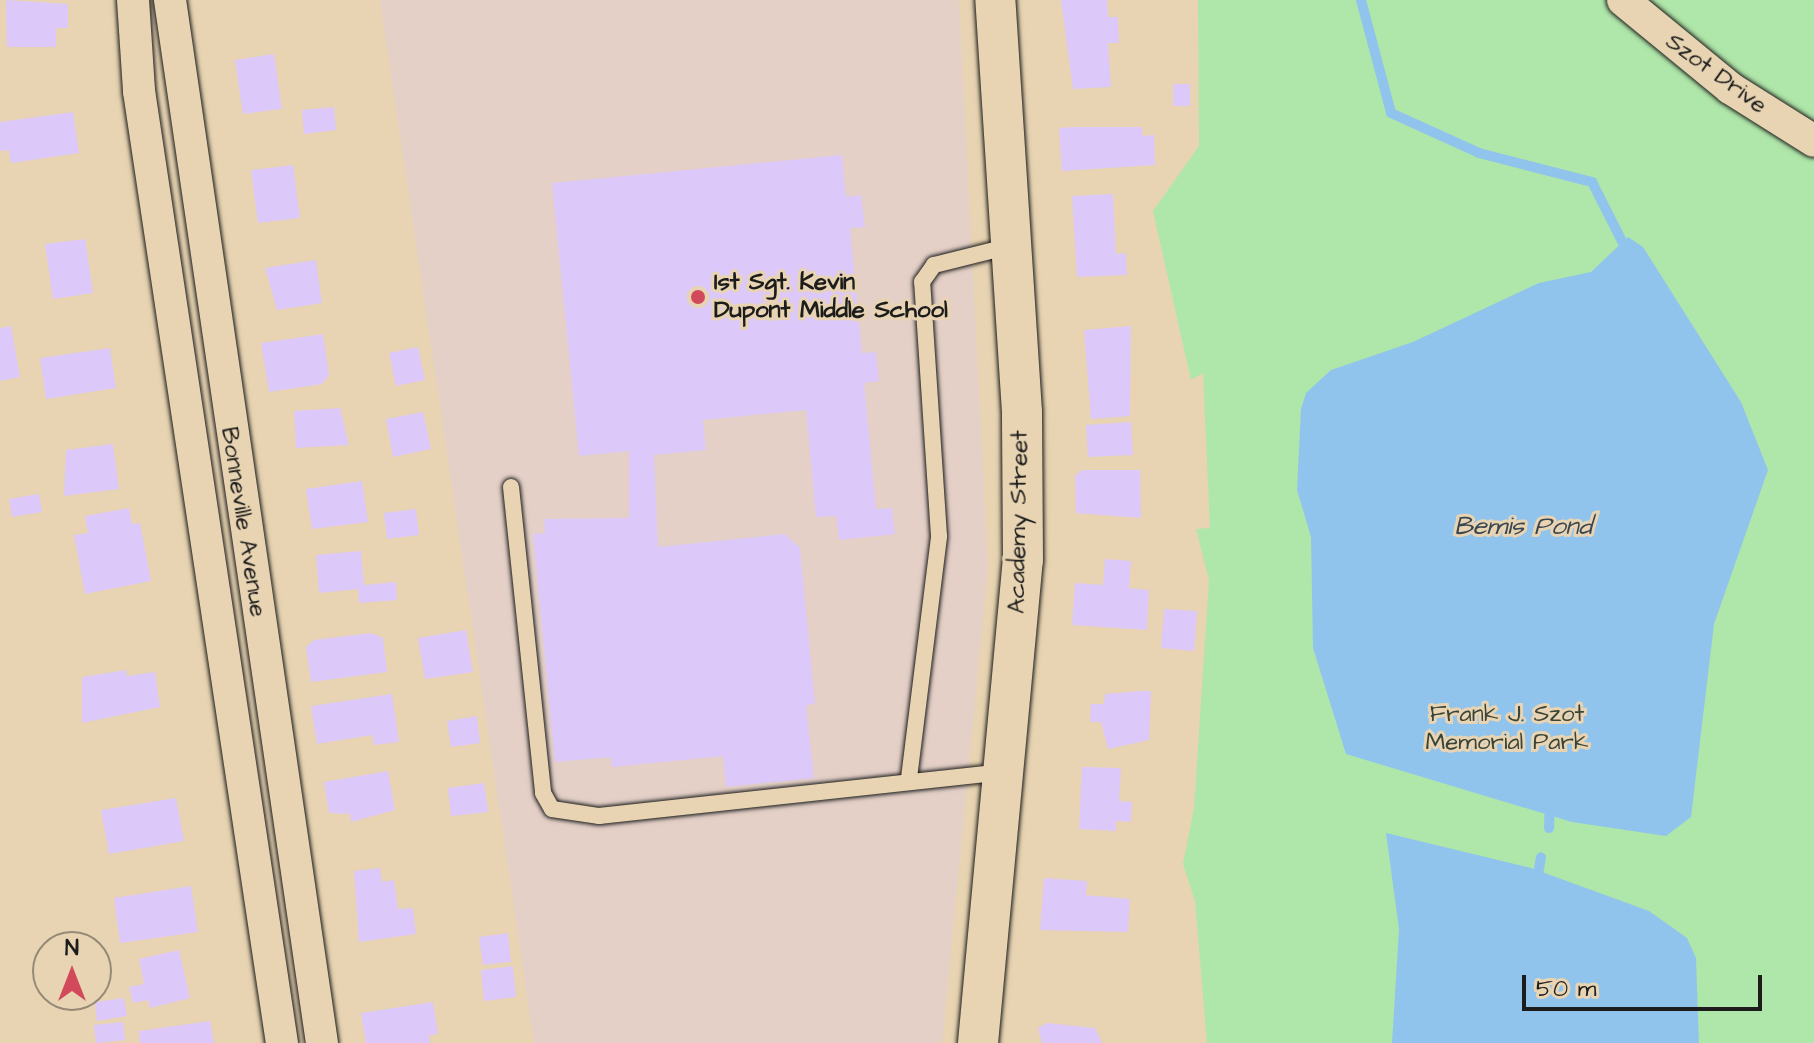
<!DOCTYPE html>
<style>
body{margin:0}
#map{position:relative;width:1814px;height:1043px;overflow:hidden;background:#e8d4b2;font-family:"Architects Daughter",sans-serif}
div>[style]{position:absolute}
[style*='--x']{left:calc(var(--x)*1px);top:calc(var(--y)*1px);width:calc(var(--w)*1px);rotate:calc(var(--a)*1deg)}
.built>*{inset:0;background:#e4d0c7}
.green>*{inset:0;background:#afe6a9}
.water>*{inset:0;background:#90c4ed}
.stream>*{height:10px;margin:-5px;padding:0 5px;transform-origin:5px;border-radius:5px;background:#90c4ed}
.building>*{inset:0;background:#dcc8f9}
.roads{filter:drop-shadow(0 0 2px #1c1c1c) drop-shadow(0 0 2px #1c1c1c)}
.service>*{height:16px;margin:-8px;padding:0 8px;transform-origin:8px;border-radius:8px;background:#e8d4b2}
.minor>*{height:32px;margin:-16px;padding:0 16px;transform-origin:16px;border-radius:16px;background:#e8d4b2}
.tertiary>*{height:40px;margin:-20px;padding:0 20px;transform-origin:20px;border-radius:20px;background:#e8d4b2}
.dots>*{width:22px;height:22px;translate:-50% -50%;box-sizing:border-box;border:4px solid #e8d4b2;border-radius:50%}
span{translate:-50% -50%;white-space:nowrap;text-align:center;line-height:1.15;-webkit-text-stroke:6px #e8d4b2;paint-order:stroke}
.street-label{font-size:24px;color:#1c1c1c}
.poi-label{font-size:24px;color:#1c1c1c;font-weight:700}
.left{translate:0 -50%;text-align:left}
.park-label{font-size:24px;color:#394438}
.water-label{font-size:26px;color:#394650;font-style:italic}
.north{position:absolute;left:32px;top:931px;width:80px;height:80px;box-sizing:border-box;background:#e8d4b2;border:2px solid #968a76;border-radius:50%;rotate:0deg;font-size:22px;font-weight:700;line-height:32px;text-align:center;color:#1c1c1c}
.north::after{content:'';display:block;margin:auto;width:28px;height:36px;background:#d1495b;clip-path:polygon(50% 0,100% 100%,50% 72%,0 100%)}
.scale{position:absolute;left:1522px;top:975px;width:240px;height:36px;box-sizing:border-box;border:4px solid #1c1c1c;border-top:0;padding-left:10px;font-size:24px;line-height:28px;white-space:nowrap;color:#1c1c1c;-webkit-text-stroke:6px #e8d4b2;paint-order:stroke}
</style>
<div id="map">
<div class="built">
<i style="clip-path:polygon(380px 0,959px 0,988px 567px,942px 1043px,534px 1043px)"></i>
</div>
<div class="green">
<i style="clip-path:polygon(1198px 0,1814px 0,1814px 1043px,1207px 1043px,1195px 901px,1183px 864px,1194px 808px,1209px 580px,1196px 529px,1210px 528px,1203px 373px,1191px 380px,1153px 211px,1199px 146px)"></i>
</div>
<div class="water">
<i style="clip-path:polygon(1628px 237px,1643px 247px,1741px 402px,1768px 470px,1714px 624px,1691px 817px,1666px 836px,1572px 822px,1346px 754px,1313px 648px,1311px 537px,1297px 490px,1301px 409px,1306px 393px,1331px 370px,1413px 342px,1539px 283px,1591px 272px)"></i>
<i style="clip-path:polygon(1386px 833px,1531px 868px,1649px 911px,1687px 938px,1696px 958px,1699px 1043px,1392px 1043px,1399px 929px)"></i>
</div>
<div class="stream">
<i style="--x:1361;--y:0;--w:117;--a:75.1"></i>
<i style="--x:1391;--y:113;--w:97;--a:24.4"></i>
<i style="--x:1479;--y:153;--w:117;--a:14.4"></i>
<i style="--x:1592;--y:182;--w:77;--a:63.1"></i>
<i style="--x:1549;--y:828;--w:26;--a:-88"></i>
<i style="--x:1537;--y:880;--w:23;--a:-80"></i>
</div>
<div class="building">
<i style="clip-path:polygon(6px 0,68px 4px,68px 28px,56px 28px,56px 47px,7px 47px)"></i>
<i style="clip-path:polygon(1061px 0,1107px 0,1108px 17px,1118px 17px,1119px 43px,1108px 43px,1111px 87px,1073px 89px)"></i>
<i style="clip-path:polygon(274px 54px,282px 109px,243px 114px,235px 60px)"></i>
<i style="clip-path:polygon(1173px 84px,1190px 84px,1190px 106px,1173px 106px)"></i>
<i style="clip-path:polygon(334px 107px,336px 130px,304px 134px,302px 110px)"></i>
<i style="clip-path:polygon(73px 112px,79px 153px,11px 163px,9px 150px,0 151px,0 122px)"></i>
<i style="clip-path:polygon(1073px 127px,1142px 127px,1143px 136px,1154px 135px,1155px 165px,1062px 171px,1059px 128px)"></i>
<i style="clip-path:polygon(842px 155px,846px 197px,861px 195px,865px 227px,850px 228px,862px 353px,876px 352px,879px 381px,864px 383px,876px 509px,892px 508px,895px 534px,839px 540px,836px 516px,816px 517px,806px 410px,703px 420px,706px 450px,654px 455px,658px 547px,785px 534px,800px 548px,815px 704px,806px 705px,814px 778px,726px 787px,723px 756px,612px 767px,611px 757px,555px 762px,533px 534px,545px 533px,544px 519px,629px 518px,629px 451px,579px 456px,552px 183px)"></i>
<i style="clip-path:polygon(293px 165px,300px 218px,258px 223px,251px 170px)"></i>
<i style="clip-path:polygon(1113px 194px,1116px 254px,1126px 253px,1127px 275px,1077px 277px,1072px 196px)"></i>
<i style="clip-path:polygon(85px 239px,93px 293px,53px 299px,45px 244px)"></i>
<i style="clip-path:polygon(316px 260px,322px 303px,277px 310px,265px 268px)"></i>
<i style="clip-path:polygon(11px 326px,20px 377px,0 381px,0 328px)"></i>
<i style="clip-path:polygon(1131px 326px,1130px 416px,1091px 419px,1084px 330px)"></i>
<i style="clip-path:polygon(323px 334px,329px 375px,322px 384px,269px 392px,261px 343px)"></i>
<i style="clip-path:polygon(418px 347px,425px 380px,396px 386px,389px 353px)"></i>
<i style="clip-path:polygon(110px 348px,116px 388px,46px 399px,40px 358px)"></i>
<i style="clip-path:polygon(340px 408px,349px 445px,296px 448px,294px 411px)"></i>
<i style="clip-path:polygon(423px 412px,431px 449px,393px 457px,386px 419px)"></i>
<i style="clip-path:polygon(1131px 422px,1133px 455px,1088px 457px,1086px 425px)"></i>
<i style="clip-path:polygon(113px 444px,119px 489px,64px 496px,66px 450px)"></i>
<i style="clip-path:polygon(1082px 470px,1140px 470px,1141px 518px,1076px 513px,1075px 476px)"></i>
<i style="clip-path:polygon(362px 481px,368px 522px,312px 529px,306px 489px)"></i>
<i style="clip-path:polygon(39px 494px,42px 512px,12px 517px,9px 499px)"></i>
<i style="clip-path:polygon(129px 508px,132px 524px,140px 523px,151px 581px,85px 594px,74px 535px,88px 533px,85px 516px)"></i>
<i style="clip-path:polygon(416px 509px,419px 535px,387px 539px,384px 513px)"></i>
<i style="clip-path:polygon(361px 551px,364px 585px,396px 582px,397px 600px,359px 603px,358px 589px,319px 593px,316px 555px)"></i>
<i style="clip-path:polygon(1105px 559px,1131px 561px,1129px 588px,1149px 590px,1147px 630px,1072px 625px,1075px 583px,1103px 585px)"></i>
<i style="clip-path:polygon(1164px 609px,1197px 611px,1194px 651px,1161px 648px)"></i>
<i style="clip-path:polygon(466px 630px,473px 672px,425px 679px,418px 638px)"></i>
<i style="clip-path:polygon(371px 633px,383px 638px,387px 672px,311px 682px,306px 647px,314px 640px)"></i>
<i style="clip-path:polygon(126px 670px,127px 676px,155px 672px,160px 707px,82px 723px,82px 677px)"></i>
<i style="clip-path:polygon(1141px 691px,1151px 691px,1149px 740px,1108px 749px,1101px 722px,1090px 722px,1091px 704px,1104px 704px,1105px 694px)"></i>
<i style="clip-path:polygon(392px 694px,399px 742px,374px 745px,372px 735px,317px 744px,311px 706px)"></i>
<i style="clip-path:polygon(477px 716px,480px 743px,451px 747px,447px 721px)"></i>
<i style="clip-path:polygon(1082px 767px,1121px 768px,1119px 801px,1132px 802px,1131px 822px,1116px 821px,1116px 831px,1079px 829px)"></i>
<i style="clip-path:polygon(388px 771px,395px 810px,351px 822px,350px 814px,329px 813px,324px 782px)"></i>
<i style="clip-path:polygon(484px 783px,488px 812px,451px 816px,448px 788px)"></i>
<i style="clip-path:polygon(176px 798px,184px 841px,109px 854px,101px 810px)"></i>
<i style="clip-path:polygon(380px 868px,382px 882px,394px 880px,398px 909px,413px 908px,416px 934px,359px 942px,354px 871px)"></i>
<i style="clip-path:polygon(1044px 878px,1087px 881px,1086px 895px,1130px 899px,1128px 932px,1040px 930px)"></i>
<i style="clip-path:polygon(191px 886px,198px 932px,120px 943px,114px 898px)"></i>
<i style="clip-path:polygon(508px 933px,511px 962px,483px 965px,479px 937px)"></i>
<i style="clip-path:polygon(179px 950px,190px 998px,150px 1008px,148px 1000px,133px 1003px,129px 987px,144px 984px,139px 959px)"></i>
<i style="clip-path:polygon(513px 966px,516px 997px,484px 1001px,481px 970px)"></i>
<i style="clip-path:polygon(124px 998px,127px 1016px,97px 1021px,95px 1002px)"></i>
<i style="clip-path:polygon(433px 1002px,438px 1034px,429px 1035px,430px 1043px,366px 1043px,361px 1013px)"></i>
<i style="clip-path:polygon(210px 1021px,214px 1043px,140px 1043px,139px 1031px)"></i>
<i style="clip-path:polygon(123px 1022px,125px 1040px,96px 1043px,94px 1025px)"></i>
<i style="clip-path:polygon(1047px 1023px,1095px 1028px,1102px 1043px,1042px 1043px,1038px 1028px)"></i>
</div>
<div class="roads">
<div class="service">
<i style="--x:511;--y:487;--w:308;--a:84"></i>
<i style="--x:543;--y:793;--w:18;--a:61"></i>
<i style="--x:552;--y:809;--w:48;--a:8.5"></i>
<i style="--x:599;--y:816;--w:405;--a:-6.2"></i>
<i style="--x:909;--y:778;--w:244;--a:-82.9"></i>
<i style="--x:939;--y:536;--w:255;--a:-93.8"></i>
<i style="--x:922;--y:282;--w:21;--a:-55"></i>
<i style="--x:934;--y:265;--w:78;--a:-14"></i>
</div>
<div class="minor">
<i style="--x:133;--y:0;--w:91;--a:86.2"></i>
<i style="--x:139;--y:91;--w:963;--a:81.46"></i>
<i style="--x:170;--y:0;--w:1054;--a:81.71"></i>
<i style="--x:1623;--y:0;--w:139;--a:39.4"></i>
<i style="--x:1730;--y:88;--w:99;--a:32.2"></i>
</div>
<div class="tertiary">
<i style="--x:978;--y:1043;--w:485;--a:-84.7"></i>
<i style="--x:1023;--y:560;--w:148;--a:-90.4"></i>
<i style="--x:1022;--y:412;--w:413;--a:-93.7"></i>
</div>
</div>
<div class="dots">
<i style="left:698px;top:297px;background:#d1495b"></i>
</div>
<div class="street-label">
<span style="left:1716px;top:74px;rotate:36deg">Szot Drive</span>
<span style="left:243px;top:522px;rotate:81deg">Bonneville Avenue</span>
<span style="left:1019px;top:522px;rotate:-89deg">Academy Street</span>
</div>
<div class="poi-label">
<span class="left" style="left:714px;top:297px">Ist Sgt. Kevin<br>Dupont Middle School</span>
</div>
<div class="park-label">
<span style="left:1507px;top:729px">Frank J. Szot<br>Memorial Park</span>
</div>
<div class="water-label">
<span style="left:1523px;top:527px">Bemis Pond</span>
</div>
<div class="north">N</div>
<div class="scale">50 m</div>
</div>
